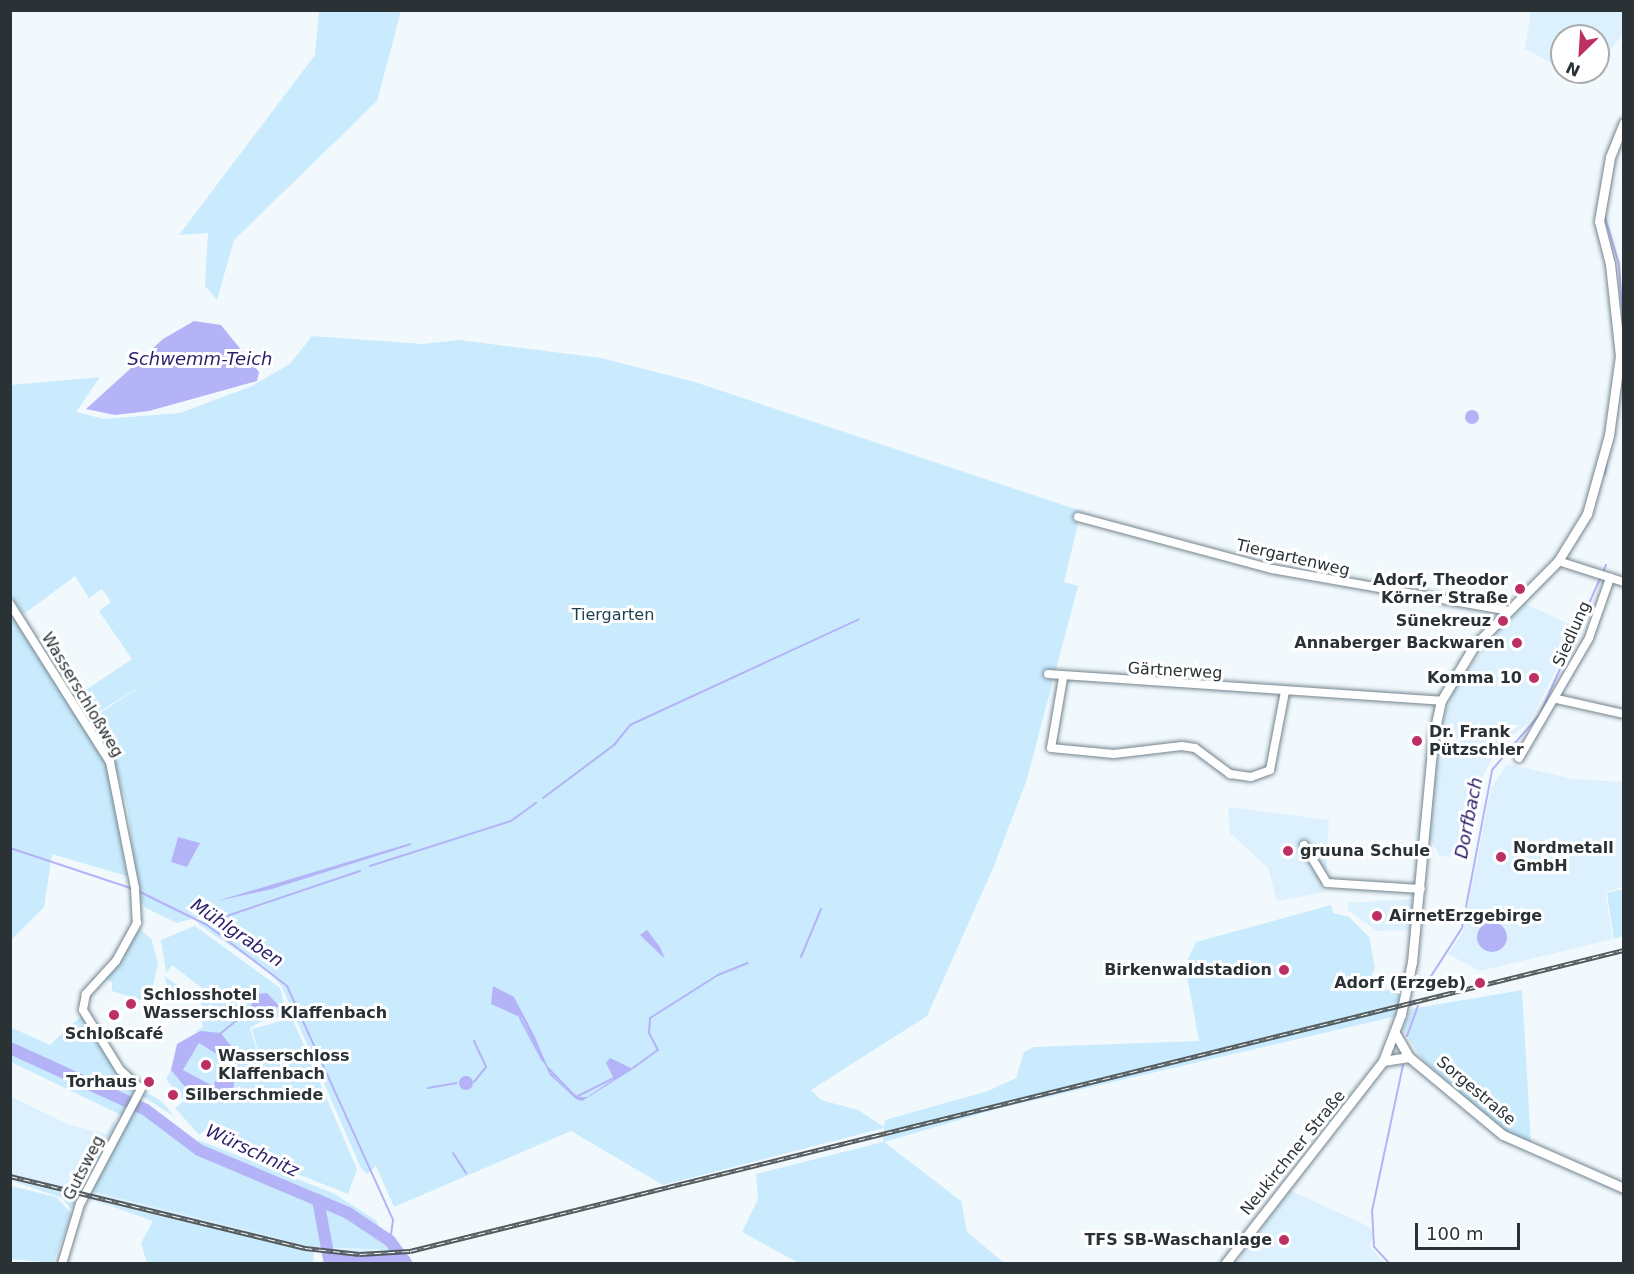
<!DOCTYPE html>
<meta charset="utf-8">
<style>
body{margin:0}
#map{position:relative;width:1634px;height:1274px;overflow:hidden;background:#f1f9fd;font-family:"DejaVu Sans",sans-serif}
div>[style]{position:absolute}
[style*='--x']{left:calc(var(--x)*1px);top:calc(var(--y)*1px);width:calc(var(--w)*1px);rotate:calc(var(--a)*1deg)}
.built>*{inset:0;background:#dcf1fd}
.green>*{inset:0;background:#c9ebfd}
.water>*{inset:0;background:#b4b3f8}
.round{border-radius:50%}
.stream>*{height:2px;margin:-1px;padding:0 1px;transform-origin:1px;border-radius:1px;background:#b4b3f8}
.river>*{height:12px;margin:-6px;padding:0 6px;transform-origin:6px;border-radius:6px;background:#b4b3f8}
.roads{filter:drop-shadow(0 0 2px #74848e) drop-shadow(0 0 2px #74848e)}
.minor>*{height:8px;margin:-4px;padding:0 4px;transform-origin:4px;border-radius:4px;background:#fff}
.tertiary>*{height:9px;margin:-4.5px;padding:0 4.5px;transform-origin:4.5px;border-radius:4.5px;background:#fff}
.rail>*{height:4.5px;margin-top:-2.25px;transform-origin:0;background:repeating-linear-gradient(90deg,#fff 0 7px,#535b5e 0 14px);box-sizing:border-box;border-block:2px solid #535b5e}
.dots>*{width:16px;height:16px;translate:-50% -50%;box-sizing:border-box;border:3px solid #fff;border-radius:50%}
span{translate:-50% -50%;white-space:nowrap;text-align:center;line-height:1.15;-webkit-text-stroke:6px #fff;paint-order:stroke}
.street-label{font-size:16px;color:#2a3235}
.poi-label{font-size:16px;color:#2a3235;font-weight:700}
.right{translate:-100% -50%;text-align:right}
.left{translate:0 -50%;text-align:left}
.park-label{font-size:16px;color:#1b3f50}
.water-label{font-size:18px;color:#2c1e6b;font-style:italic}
.frame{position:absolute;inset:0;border:12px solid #2a3235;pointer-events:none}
.north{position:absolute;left:1550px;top:24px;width:60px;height:60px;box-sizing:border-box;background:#fff;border:2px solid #aaadae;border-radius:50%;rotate:205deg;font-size:16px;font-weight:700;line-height:24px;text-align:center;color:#2a3235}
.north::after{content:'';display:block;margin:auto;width:21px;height:27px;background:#bd3063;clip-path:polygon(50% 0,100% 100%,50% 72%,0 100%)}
.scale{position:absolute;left:1415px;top:1223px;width:105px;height:27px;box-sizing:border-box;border:3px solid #2a3235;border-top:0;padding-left:8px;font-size:18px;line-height:21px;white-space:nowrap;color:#2a3235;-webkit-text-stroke:4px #fff;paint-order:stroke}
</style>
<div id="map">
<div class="built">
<i style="clip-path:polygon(1531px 11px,1623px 11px,1623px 34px,1598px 65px,1598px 36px,1562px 36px,1562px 69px,1525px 49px)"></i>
<i style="clip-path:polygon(1521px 602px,1578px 628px,1529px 722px,1499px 746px,1480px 782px,1468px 857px,1440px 856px,1429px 836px,1437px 746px,1445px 714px,1456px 684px)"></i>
<i style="clip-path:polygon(1507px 764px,1573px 779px,1623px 782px,1623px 887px,1605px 892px,1613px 939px,1480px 971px,1448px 954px,1463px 932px,1491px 788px)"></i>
<i style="clip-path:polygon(1228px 807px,1329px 820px,1325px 892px,1277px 901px,1268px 868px,1230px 833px)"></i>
<i style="clip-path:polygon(1414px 899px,1410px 930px,1377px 931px,1348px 910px,1348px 903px)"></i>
<i style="clip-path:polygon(11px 1097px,70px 1125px,106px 1134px,113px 1121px,116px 1125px,79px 1198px,11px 1180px)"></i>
<i style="clip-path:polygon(1289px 1190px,1368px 1226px,1374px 1232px,1370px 1247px,1384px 1263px,1236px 1263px)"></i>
<i style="clip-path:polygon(91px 1191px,314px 1246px,314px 1253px,86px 1200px)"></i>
<i style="clip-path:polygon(333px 1248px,388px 1251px,389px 1256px,332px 1255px)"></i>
</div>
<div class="green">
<i style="clip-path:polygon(319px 11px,401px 11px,377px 101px,234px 240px,217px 300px,205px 286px,208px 233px,179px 235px,315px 55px)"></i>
<i style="clip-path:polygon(312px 336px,422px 344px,459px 340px,601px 358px,695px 382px,1081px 511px,1064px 582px,1078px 586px,1027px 779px,994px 866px,927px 1016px,811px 1090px,821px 1100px,858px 1110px,884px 1127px,885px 1120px,988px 1091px,1016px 1078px,1024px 1052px,1034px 1047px,1199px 1041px,1185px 966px,1196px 942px,1331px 905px,1333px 913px,1349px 917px,1369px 937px,1375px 968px,1364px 991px,1400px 989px,1397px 1016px,997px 1109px,884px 1142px,961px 1201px,967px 1232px,1004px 1263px,799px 1263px,742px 1232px,758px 1199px,756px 1174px,883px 1142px,884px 1128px,663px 1185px,571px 1131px,394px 1207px,376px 1166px,367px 1174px,361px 1168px,282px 987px,270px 972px,198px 924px,210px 914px,177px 923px,146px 908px,139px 899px,127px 805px,113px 760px,91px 719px,147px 682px,94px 715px,80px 694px,132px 659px,99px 611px,111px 602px,102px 589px,89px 598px,75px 576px,24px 614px,11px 597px,11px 385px,100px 377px,76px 412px,104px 419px,180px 413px,252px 386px,290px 364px)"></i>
<i style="clip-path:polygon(11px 602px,109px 762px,127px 876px,52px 854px,44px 907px,11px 940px)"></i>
<i style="clip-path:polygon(1623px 889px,1623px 936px,1614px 939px,1607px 893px)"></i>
<i style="clip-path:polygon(195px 926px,280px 988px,287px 1015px,260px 1022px,250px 1028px,263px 1070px,252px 1029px,292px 1018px,357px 1169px,348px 1194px,215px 1141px,213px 1124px,199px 1135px,175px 1108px,184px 1101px,166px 1079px,171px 1070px,193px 1097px,234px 1085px,240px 1071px,200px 1031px,195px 1032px,203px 1027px,202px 1020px,187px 1019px,188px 1013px,201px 1014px,202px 988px,172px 965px,166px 973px,161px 940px)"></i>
<i style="clip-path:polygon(140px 929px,151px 939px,158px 962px,152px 991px,144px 1001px,112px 991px,112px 982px,104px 979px)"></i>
<i style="clip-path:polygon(164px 976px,180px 987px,180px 995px,170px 994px)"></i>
<i style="clip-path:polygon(1522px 990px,1531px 1144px,1509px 1135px,1482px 1114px,1421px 1058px,1403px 1029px,1411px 1009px)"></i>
<i style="clip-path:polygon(81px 1016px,135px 1088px,123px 1116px,11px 1062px,10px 1027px,50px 1045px)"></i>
<i style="clip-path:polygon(199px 1043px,226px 1060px,213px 1086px,183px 1070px)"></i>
<i style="clip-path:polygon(147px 1093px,161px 1101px,175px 1117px,141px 1095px)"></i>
<i style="clip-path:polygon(135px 1109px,218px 1162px,347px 1215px,391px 1250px,314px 1247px,91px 1191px)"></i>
<i style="clip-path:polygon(198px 1140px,335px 1194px,377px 1221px,380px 1230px,319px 1197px,201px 1148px)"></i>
<i style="clip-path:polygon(10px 1180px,67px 1194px,79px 1198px,71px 1209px,62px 1198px)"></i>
<i style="clip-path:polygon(11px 1186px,56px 1197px,72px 1214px,53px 1263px,11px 1259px)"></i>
<i style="clip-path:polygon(103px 1203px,305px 1250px,314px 1253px,313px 1263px,147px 1263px,141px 1243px,153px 1221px)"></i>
</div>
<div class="water">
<i style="clip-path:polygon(194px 321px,221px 325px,259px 372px,257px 381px,149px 411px,115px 415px,86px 409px,163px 339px)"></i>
<i class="round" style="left:1465px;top:410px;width:14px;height:14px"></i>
<i style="clip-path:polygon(178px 837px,200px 843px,187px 867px,171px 862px)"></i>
<i style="clip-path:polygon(411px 845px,272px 889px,217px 901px,411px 843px)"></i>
<i class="round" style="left:1477px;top:922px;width:30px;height:30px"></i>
<i style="clip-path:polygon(647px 930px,660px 947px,665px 959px,640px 935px)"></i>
<i style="clip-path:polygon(493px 986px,514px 997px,534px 1035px,550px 1072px,575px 1097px,587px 1097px,614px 1079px,606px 1063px,610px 1058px,633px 1069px,582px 1101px,576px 1099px,550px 1075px,522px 1018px,491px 1004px)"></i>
<i style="clip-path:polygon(267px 993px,279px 1006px,267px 1015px,249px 1010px,256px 994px)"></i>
<i style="clip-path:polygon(evenodd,200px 1031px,221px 1033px,240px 1058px,233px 1089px,217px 1098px,193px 1097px,171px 1070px,177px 1044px,200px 1031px,199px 1043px,226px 1060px,213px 1086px,183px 1070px,199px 1043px)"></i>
<i class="round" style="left:459px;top:1076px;width:14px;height:14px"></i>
</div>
<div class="stream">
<i style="--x:1604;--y:214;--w:52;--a:73.3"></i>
<i style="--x:1619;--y:264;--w:45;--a:86.2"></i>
<i style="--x:1622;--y:314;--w:15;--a:82"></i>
<i style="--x:1616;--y:418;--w:51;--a:-82.2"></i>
<i style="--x:1605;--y:474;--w:15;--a:-82"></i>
<i style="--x:543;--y:798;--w:89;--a:-36.7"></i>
<i style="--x:614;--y:745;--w:26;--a:-51"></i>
<i style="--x:630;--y:725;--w:252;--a:-24.8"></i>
<i style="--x:10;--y:848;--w:130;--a:18.4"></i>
<i style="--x:370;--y:866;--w:148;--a:-17.7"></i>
<i style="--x:511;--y:821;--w:31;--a:-36"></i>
<i style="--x:138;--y:891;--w:77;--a:26.2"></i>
<i style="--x:207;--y:925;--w:101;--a:37.3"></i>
<i style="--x:287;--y:986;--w:257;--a:65.6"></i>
<i style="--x:393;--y:1220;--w:21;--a:98"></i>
<i style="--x:215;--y:920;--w:153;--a:-18.7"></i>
<i style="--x:801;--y:957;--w:52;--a:-67.4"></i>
<i style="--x:1424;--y:987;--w:70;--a:-57.2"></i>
<i style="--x:1462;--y:928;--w:161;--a:-79.2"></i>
<i style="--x:1492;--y:770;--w:74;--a:-49.4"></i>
<i style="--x:1540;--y:714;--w:163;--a:-66.1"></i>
<i style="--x:520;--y:1018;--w:49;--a:61.9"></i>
<i style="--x:221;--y:1033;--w:36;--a:-39"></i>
<i style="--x:1407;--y:1036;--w:32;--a:-70"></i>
<i style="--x:474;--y:1041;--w:29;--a:65"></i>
<i style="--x:486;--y:1067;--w:19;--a:129"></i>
<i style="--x:548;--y:1068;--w:40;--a:46"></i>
<i style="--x:576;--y:1097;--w:42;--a:-26.6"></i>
<i style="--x:633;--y:1068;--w:31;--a:-36"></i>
<i style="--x:658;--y:1050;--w:19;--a:-118"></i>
<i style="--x:649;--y:1033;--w:15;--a:-86"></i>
<i style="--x:650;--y:1018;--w:80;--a:-32.3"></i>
<i style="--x:718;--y:975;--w:32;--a:-22"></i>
<i style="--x:428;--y:1088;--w:29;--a:-10"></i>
<i style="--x:453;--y:1153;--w:24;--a:57"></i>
<i style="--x:1390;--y:1264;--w:23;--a:-133"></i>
<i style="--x:1374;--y:1247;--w:36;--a:-93"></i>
<i style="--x:1372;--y:1211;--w:149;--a:-78"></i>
</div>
<div class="river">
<i style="--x:10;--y:1048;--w:149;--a:24.5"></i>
<i style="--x:146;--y:1110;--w:66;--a:37"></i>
<i style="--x:199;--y:1150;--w:162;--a:22.9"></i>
<i style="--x:348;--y:1213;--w:50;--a:33.7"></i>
<i style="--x:390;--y:1241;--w:29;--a:54"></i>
<i style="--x:318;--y:1200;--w:60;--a:79.4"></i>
<i style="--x:329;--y:1259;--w:76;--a:1.5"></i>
</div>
<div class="roads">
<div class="minor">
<i style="--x:1078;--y:517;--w:201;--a:15"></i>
<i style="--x:1272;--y:569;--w:236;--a:10"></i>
<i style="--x:1558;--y:561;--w:69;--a:17.7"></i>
<i style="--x:10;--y:604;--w:187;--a:57.7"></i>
<i style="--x:110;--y:762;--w:128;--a:78.8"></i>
<i style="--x:135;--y:888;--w:35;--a:87"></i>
<i style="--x:137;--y:923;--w:43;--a:118.9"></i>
<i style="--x:116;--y:961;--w:45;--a:132.3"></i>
<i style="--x:86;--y:994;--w:16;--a:101"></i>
<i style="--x:83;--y:1010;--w:70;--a:58.3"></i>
<i style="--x:120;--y:1070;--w:28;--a:42"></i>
<i style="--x:141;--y:1089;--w:130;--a:117.9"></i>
<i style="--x:80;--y:1204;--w:63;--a:106.7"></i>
<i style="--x:1048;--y:674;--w:394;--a:3.9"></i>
<i style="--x:1063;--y:678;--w:71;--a:99.7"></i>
<i style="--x:1051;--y:748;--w:63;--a:5.4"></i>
<i style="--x:1114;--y:754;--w:68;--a:-6.7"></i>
<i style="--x:1182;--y:746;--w:13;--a:9"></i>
<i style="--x:1195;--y:748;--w:44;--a:36.6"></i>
<i style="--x:1230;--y:774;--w:21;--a:8"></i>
<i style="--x:1251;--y:777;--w:20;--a:-20"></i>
<i style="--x:1270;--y:770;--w:80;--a:-79.2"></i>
<i style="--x:1557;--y:699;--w:69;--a:12.6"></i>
<i style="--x:1519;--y:758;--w:139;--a:-59.7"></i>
<i style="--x:1589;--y:638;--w:64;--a:-70.7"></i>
<i style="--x:1304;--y:845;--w:44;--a:58.8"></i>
<i style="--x:1327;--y:883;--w:94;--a:3.7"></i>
</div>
<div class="tertiary">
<i style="--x:1395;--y:1033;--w:28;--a:60"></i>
<i style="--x:1409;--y:1057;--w:122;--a:39.7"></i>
<i style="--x:1503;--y:1135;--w:132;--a:23.7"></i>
<i style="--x:1383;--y:1061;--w:26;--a:-9"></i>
<i style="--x:1225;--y:1264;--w:257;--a:-52.1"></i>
<i style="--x:1383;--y:1061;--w:50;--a:-69"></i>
<i style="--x:1401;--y:1014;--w:53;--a:-78.1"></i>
<i style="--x:1412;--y:962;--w:225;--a:-84.6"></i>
<i style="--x:1433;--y:738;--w:38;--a:-78"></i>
<i style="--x:1441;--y:701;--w:64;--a:-59"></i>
<i style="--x:1474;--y:646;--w:120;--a:-45.3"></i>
<i style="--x:1558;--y:561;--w:55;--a:-58.3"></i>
<i style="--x:1587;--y:514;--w:82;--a:-74.4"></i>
<i style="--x:1609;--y:435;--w:80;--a:-82.1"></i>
<i style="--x:1620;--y:356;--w:93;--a:-96.2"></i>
<i style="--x:1610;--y:264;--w:44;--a:-104.3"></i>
<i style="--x:1599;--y:221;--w:65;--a:-80.2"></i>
<i style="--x:1610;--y:157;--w:37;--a:-68"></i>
</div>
</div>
<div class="rail">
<i style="--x:10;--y:1176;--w:304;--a:13.7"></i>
<i style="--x:305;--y:1248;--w:55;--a:6.2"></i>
<i style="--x:360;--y:1254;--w:50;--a:-3.4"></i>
<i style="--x:410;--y:1251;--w:1251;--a:-13.93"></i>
</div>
<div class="dots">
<i style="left:1520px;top:589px;background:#bd3063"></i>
<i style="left:1503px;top:621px;background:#bd3063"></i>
<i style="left:1517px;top:643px;background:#bd3063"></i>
<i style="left:1534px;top:678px;background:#bd3063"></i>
<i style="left:1417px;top:741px;background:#bd3063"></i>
<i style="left:1288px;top:851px;background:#bd3063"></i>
<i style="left:1501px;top:857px;background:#bd3063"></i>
<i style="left:1377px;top:916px;background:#bd3063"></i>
<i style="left:1284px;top:970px;background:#bd3063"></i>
<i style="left:1480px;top:983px;background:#bd3063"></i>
<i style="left:131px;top:1004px;background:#bd3063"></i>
<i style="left:114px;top:1015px;background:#bd3063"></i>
<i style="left:206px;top:1065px;background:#bd3063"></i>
<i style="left:149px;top:1082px;background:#bd3063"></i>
<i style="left:173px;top:1095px;background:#bd3063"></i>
<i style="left:1284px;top:1240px;background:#bd3063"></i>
</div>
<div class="street-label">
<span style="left:1293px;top:558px;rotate:13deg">Tiergartenweg</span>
<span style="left:1572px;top:634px;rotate:-66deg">Siedlung</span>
<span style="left:1175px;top:671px;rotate:3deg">Gärtnerweg</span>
<span style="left:82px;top:695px;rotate:59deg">Wasserschloßweg</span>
<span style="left:1476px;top:1091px;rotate:40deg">Sorgestraße</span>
<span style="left:1293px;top:1153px;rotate:-51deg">Neukirchner Straße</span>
<span style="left:84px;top:1168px;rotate:-63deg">Gutsweg</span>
</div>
<div class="poi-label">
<span class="right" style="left:1508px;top:589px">Adorf, Theodor<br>Körner Straße</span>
<span class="right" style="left:1491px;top:621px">Sünekreuz</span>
<span class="right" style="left:1505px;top:643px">Annaberger Backwaren</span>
<span class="right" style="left:1522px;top:678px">Komma 10</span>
<span class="left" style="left:1429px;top:741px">Dr. Frank<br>Pützschler</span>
<span class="left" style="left:1513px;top:857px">Nordmetall<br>GmbH</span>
<span class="left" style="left:1300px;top:851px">gruuna Schule</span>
<span class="left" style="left:1389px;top:916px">AirnetErzgebirge</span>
<span class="right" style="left:1272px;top:970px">Birkenwaldstadion</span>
<span class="right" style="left:1466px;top:983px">Adorf (Erzgeb)</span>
<span class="left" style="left:143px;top:1004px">Schlosshotel<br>Wasserschloss Klaffenbach</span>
<span style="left:114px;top:1034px">Schloßcafé</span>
<span class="left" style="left:218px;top:1065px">Wasserschloss<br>Klaffenbach</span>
<span class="right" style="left:137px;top:1082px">Torhaus</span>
<span class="left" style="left:185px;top:1095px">Silberschmiede</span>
<span class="right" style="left:1272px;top:1240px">TFS SB-Waschanlage</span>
</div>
<div class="park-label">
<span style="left:613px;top:615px">Tiergarten</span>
</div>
<div class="water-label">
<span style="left:200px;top:359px">Schwemm-Teich</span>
<span style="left:1469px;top:818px;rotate:-79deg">Dorfbach</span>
<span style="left:237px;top:933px;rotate:34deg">Mühlgraben</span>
<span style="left:252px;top:1151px;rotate:25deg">Würschnitz</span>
</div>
<div class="frame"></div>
<div class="north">N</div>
<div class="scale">100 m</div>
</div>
